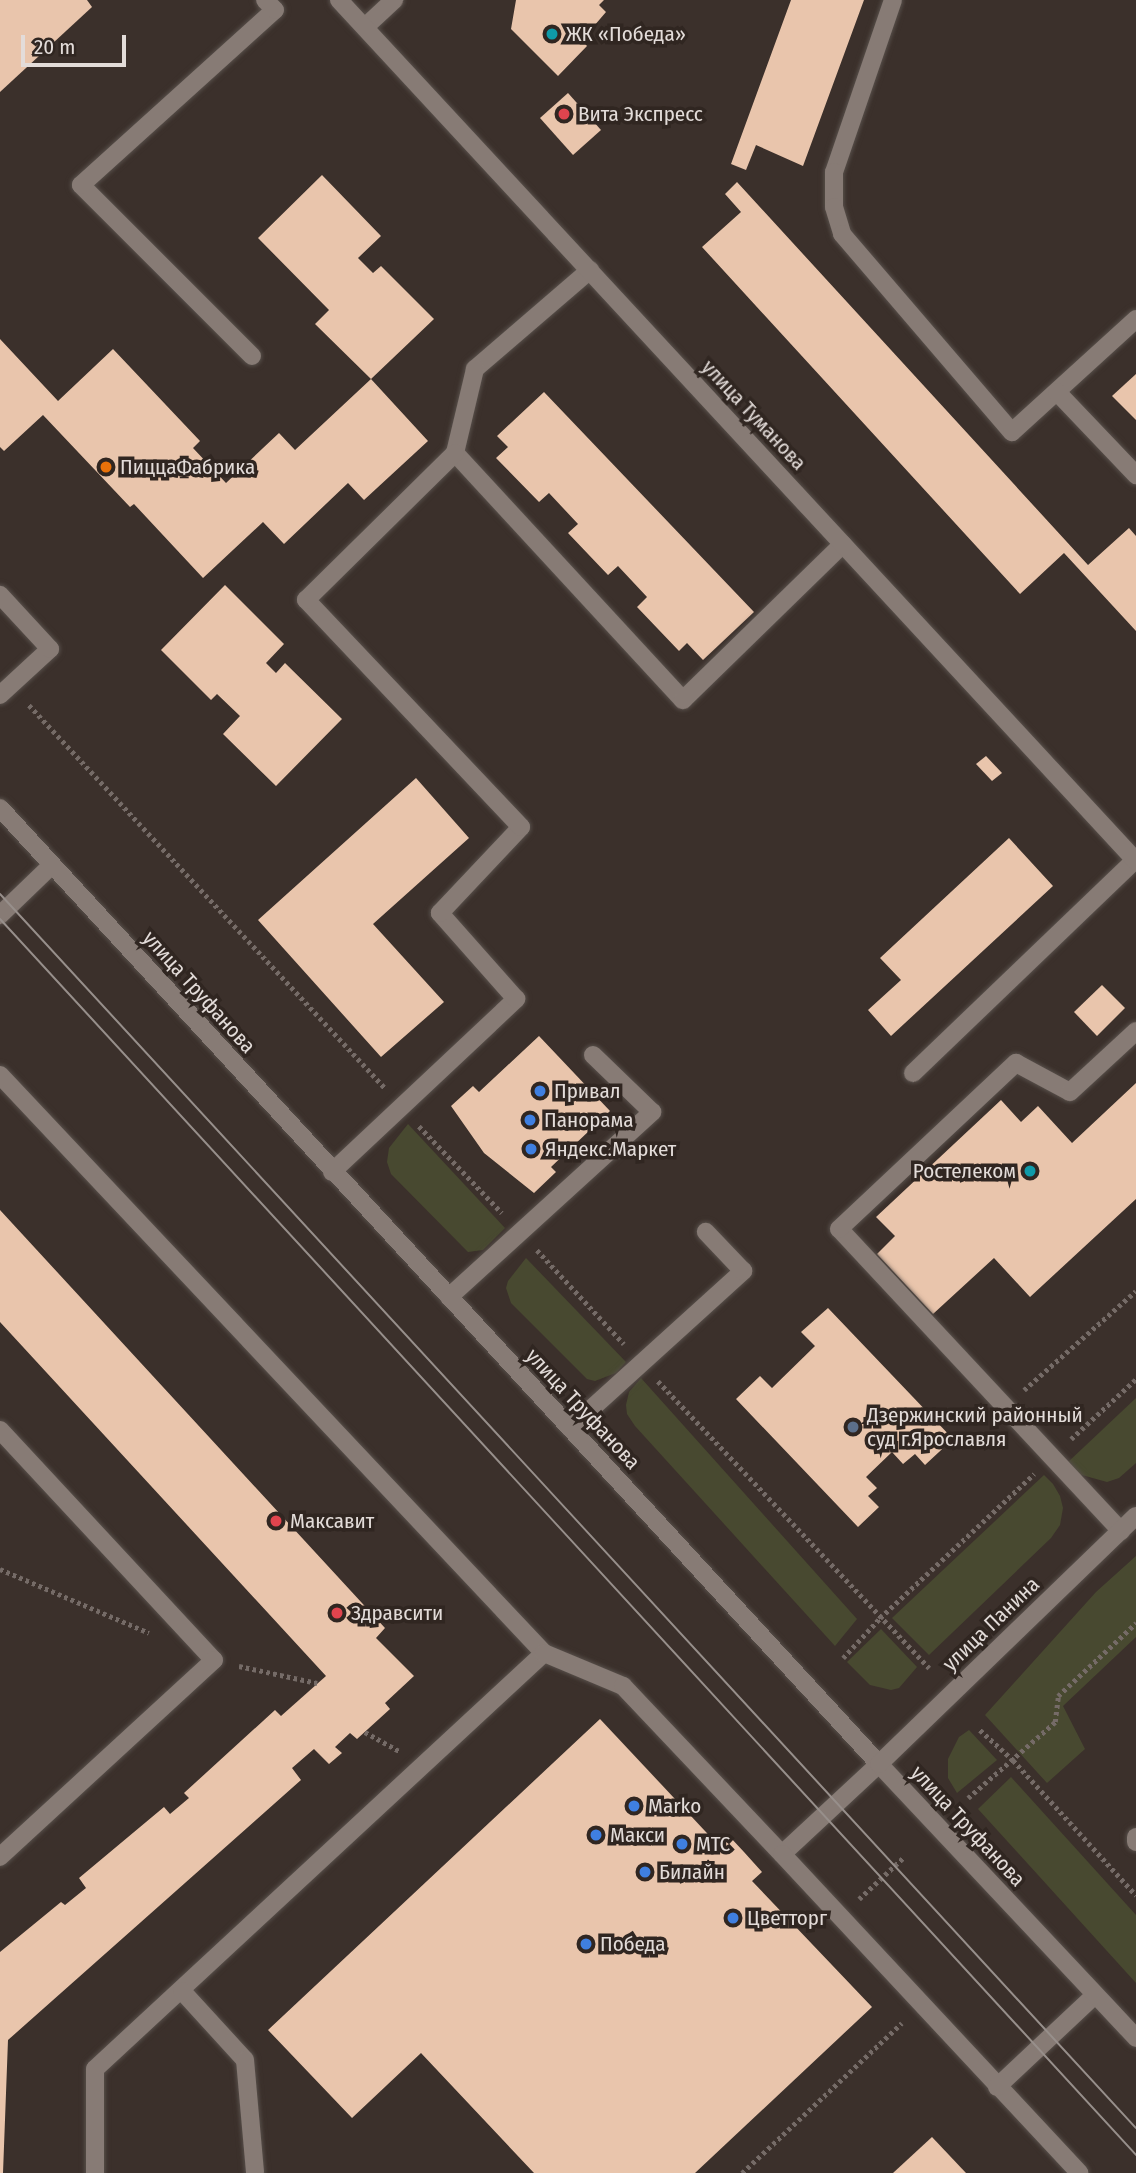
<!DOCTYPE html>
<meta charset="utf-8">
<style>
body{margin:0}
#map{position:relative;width:1136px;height:2173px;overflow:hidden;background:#3b302b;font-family:"Fira Sans Condensed",sans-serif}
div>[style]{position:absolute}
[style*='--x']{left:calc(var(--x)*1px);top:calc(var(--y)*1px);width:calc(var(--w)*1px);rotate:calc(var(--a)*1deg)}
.green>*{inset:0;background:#484930}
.building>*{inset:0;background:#e9c5ac}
.path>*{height:4.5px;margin-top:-2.25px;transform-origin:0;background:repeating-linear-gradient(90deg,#756b67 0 3.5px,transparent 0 7px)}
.roads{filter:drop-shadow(0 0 2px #574f4a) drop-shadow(0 0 2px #574f4a)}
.lane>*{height:18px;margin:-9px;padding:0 9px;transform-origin:9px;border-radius:9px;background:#877b75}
.street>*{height:18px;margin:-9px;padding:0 9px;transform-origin:9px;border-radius:9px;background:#877b75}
.secondary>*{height:18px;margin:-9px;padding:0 9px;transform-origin:9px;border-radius:9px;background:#877b75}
.tram>*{height:2px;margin:-1px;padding:0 1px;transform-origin:1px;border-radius:1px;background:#978f8b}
.dots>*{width:19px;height:19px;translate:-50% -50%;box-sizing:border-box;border:4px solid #302621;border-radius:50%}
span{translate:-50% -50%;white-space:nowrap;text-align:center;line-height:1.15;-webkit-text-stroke:7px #302621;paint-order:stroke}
.poi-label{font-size:21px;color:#e3dcd9}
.left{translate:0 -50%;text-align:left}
.right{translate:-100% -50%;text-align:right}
.street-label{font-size:21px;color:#e3dcd9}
.scale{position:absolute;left:21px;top:35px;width:105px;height:32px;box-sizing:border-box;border:4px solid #e3dcd9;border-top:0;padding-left:9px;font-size:21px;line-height:24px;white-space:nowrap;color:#e3dcd9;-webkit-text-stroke:5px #302621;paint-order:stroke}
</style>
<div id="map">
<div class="green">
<i style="clip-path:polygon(408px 1124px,505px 1228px,483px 1250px,468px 1252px,391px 1174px,387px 1162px,389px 1148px)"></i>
<i style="clip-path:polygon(526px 1258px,626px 1362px,616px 1373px,595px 1381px,587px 1379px,511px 1303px,506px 1288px,508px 1281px)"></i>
<i style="clip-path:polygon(641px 1378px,857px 1619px,835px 1646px,635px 1426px,627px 1414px,626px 1405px,629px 1392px)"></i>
<i style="clip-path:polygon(1136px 1398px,1136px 1463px,1119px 1478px,1107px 1482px,1078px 1474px,1067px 1463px)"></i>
<i style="clip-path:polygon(1044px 1475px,1053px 1484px,1060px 1496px,1063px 1508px,1060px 1525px,1051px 1538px,929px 1655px,892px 1618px)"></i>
<i style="clip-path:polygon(1136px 1556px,1136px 1637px,1063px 1706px,1085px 1749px,1047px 1783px,985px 1715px,1096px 1592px)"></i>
<i style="clip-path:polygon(881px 1629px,917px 1667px,899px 1688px,891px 1690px,870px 1685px,847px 1662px)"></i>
<i style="clip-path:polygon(969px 1730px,997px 1760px,957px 1793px,948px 1778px,948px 1759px,959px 1737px)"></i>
<i style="clip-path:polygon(1011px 1777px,1136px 1915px,1136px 1983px,978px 1809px)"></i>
</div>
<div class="building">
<i style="clip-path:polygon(0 0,87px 0,92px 7px,0 92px)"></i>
<i style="clip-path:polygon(516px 0,604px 0,599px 5px,606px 12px,582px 40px,587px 46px,558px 76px,511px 29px)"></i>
<i style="clip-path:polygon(791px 0,864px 0,803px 166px,756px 145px,746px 170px,731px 164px)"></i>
<i style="clip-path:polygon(568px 93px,601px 130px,573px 155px,540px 118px)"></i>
<i style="clip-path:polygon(322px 175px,381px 236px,358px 258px,373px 273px,381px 266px,434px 319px,371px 379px,315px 324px,329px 310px,258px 238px)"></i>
<i style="clip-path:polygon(737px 182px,1088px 565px,1129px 528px,1136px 536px,1136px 631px,1064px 553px,1020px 594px,702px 247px,741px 212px,725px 194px)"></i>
<i style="clip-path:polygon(0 339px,58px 401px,113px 349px,200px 441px,193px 448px,226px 483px,279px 433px,295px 450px,371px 379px,428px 441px,364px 500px,348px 483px,284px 544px,263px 522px,203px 578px,134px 504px,130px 507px,43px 415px,4px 451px,0 447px)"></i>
<i style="clip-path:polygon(1136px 374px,1136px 420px,1112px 396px)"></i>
<i style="clip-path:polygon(544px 392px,754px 612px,703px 660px,687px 643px,679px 651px,637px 607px,647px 597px,618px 566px,608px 575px,568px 533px,578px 524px,549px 493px,539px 502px,496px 458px,508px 447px,497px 436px)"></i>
<i style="clip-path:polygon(225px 585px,284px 644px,266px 663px,276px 673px,285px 663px,342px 719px,276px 786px,223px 734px,240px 716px,217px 694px,211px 700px,161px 650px)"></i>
<i style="clip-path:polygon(986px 756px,1002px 773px,992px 781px,976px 764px)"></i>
<i style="clip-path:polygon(416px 778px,469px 838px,373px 924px,444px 1002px,381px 1057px,258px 920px)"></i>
<i style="clip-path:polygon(1009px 838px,1053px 886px,891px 1036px,868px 1010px,901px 980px,880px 958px)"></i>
<i style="clip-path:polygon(1102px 985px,1125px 1008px,1097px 1036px,1074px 1012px)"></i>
<i style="clip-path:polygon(539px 1036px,610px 1111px,551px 1167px,556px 1172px,534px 1193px,484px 1153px,451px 1106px,473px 1086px,479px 1092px)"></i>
<i style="clip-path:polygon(1136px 1083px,1136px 1199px,1030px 1297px,994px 1258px,933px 1314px,877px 1254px,895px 1236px,876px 1217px,1001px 1100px,1021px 1122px,1038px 1106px,1072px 1143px)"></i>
<i style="clip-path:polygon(0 1210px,385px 1628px,376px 1638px,414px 1676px,385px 1703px,390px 1709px,357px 1739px,350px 1733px,335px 1747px,342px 1753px,329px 1764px,314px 1749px,292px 1768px,301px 1780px,8px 2040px,3px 2173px,0 2173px,0 1952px,61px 1902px,65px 1905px,86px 1888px,79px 1878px,164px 1807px,170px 1814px,189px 1798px,184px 1793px,275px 1710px,281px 1716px,326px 1676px,0 1322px)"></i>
<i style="clip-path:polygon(828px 1308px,953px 1439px,925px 1465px,915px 1454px,903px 1464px,892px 1452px,866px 1477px,877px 1488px,868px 1496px,879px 1507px,858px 1527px,736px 1399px,760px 1376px,772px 1388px,815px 1346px,801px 1332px)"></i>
<i style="clip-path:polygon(600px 1719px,720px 1847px,730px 1837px,744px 1852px,762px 1872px,752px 1881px,872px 2007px,695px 2173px,534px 2173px,421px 2053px,352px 2118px,268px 2030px)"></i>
<i style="clip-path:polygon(932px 2137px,966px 2173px,893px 2173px)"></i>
</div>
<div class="path">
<i style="--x:29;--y:705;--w:523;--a:47.09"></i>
<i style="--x:419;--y:1126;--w:120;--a:46.3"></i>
<i style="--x:537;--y:1250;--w:128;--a:47.2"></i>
<i style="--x:658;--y:1381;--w:395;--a:46.6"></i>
<i style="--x:1024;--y:1390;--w:149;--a:-41.5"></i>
<i style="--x:1071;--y:1439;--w:88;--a:-42.7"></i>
<i style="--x:0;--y:1569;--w:162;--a:23.2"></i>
<i style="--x:843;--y:1658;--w:54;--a:-47.2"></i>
<i style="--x:880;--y:1618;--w:211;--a:-43.1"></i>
<i style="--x:239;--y:1666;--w:80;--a:12.3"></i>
<i style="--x:980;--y:1730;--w:45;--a:42.3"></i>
<i style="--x:1013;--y:1760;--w:183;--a:47.7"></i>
<i style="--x:365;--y:1732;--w:41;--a:29.1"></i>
<i style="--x:968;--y:1798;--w:116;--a:-41.1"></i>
<i style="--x:1055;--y:1722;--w:26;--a:-83"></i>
<i style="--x:1058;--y:1696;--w:107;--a:-43.1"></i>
<i style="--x:859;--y:1899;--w:62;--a:-43"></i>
<i style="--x:742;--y:2173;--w:219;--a:-43.2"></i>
</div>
<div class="roads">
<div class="lane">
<i style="--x:893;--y:0;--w:182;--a:108.9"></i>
<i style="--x:834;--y:172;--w:35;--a:90"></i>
<i style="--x:834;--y:207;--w:28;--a:73"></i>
<i style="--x:842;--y:234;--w:261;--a:49.4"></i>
<i style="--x:1012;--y:432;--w:168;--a:-42.3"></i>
<i style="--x:365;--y:27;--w:40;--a:-43"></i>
<i style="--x:590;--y:270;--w:152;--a:139.3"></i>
<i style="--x:475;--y:369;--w:86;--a:103.4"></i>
<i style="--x:455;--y:453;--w:336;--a:47.3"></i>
<i style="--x:683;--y:700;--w:223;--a:-44.3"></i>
<i style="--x:252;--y:356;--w:242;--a:-135"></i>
<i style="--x:81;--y:185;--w:261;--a:-42.1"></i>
<i style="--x:275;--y:10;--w:14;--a:-135"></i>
<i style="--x:1057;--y:392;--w:115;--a:46.4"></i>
<i style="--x:0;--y:695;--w:68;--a:-42.6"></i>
<i style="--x:50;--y:649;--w:74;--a:-132.8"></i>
<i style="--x:0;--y:915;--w:72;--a:-43.9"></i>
<i style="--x:913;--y:1073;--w:308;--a:-43.8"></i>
<i style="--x:0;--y:1075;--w:794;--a:46.74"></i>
<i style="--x:544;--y:1653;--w:612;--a:137.18"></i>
<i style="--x:95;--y:2069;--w:104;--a:90"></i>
<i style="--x:332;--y:1172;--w:253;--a:-43.2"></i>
<i style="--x:516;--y:999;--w:115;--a:-131.5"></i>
<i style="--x:440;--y:913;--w:118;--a:-46.7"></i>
<i style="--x:521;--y:827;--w:313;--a:-133.4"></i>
<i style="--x:306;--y:600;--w:209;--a:-44.6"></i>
<i style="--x:449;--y:1297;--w:275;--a:-42.3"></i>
<i style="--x:652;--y:1112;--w:82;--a:-136"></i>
<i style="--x:570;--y:1428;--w:234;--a:-42.2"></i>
<i style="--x:743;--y:1271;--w:54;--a:-133.5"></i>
<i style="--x:0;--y:1430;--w:314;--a:47.1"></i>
<i style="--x:214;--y:1660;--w:291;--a:137.4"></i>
<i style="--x:1121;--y:1531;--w:413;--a:-133"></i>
<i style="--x:839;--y:1229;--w:243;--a:-43.2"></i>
<i style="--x:1016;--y:1063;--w:61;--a:28.2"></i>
<i style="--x:1070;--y:1092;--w:90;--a:-42.7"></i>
<i style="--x:544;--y:1653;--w:86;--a:22.7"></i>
<i style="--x:623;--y:1686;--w:231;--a:46.6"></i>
<i style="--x:879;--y:1764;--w:132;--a:137.1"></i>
<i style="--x:782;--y:1854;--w:436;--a:47"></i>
<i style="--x:1136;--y:1837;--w:5;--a:90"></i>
<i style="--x:182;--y:1991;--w:93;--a:47.6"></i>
<i style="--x:245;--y:2060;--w:113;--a:84.9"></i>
<i style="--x:997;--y:2087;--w:134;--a:-43.2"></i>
</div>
<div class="street">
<i style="--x:339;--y:0;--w:1173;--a:47.21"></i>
</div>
<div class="secondary">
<i style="--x:0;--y:808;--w:1299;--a:47.4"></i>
<i style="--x:879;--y:1764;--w:376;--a:46.8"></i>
<i style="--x:879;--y:1764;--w:357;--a:-44"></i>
</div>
</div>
<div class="tram">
<i style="--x:0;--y:894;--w:1677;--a:47.37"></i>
<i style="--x:0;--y:919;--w:1679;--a:47.41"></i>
</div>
<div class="dots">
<i style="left:552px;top:34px;background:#0f9aa8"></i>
<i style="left:564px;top:114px;background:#e0444e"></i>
<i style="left:106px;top:467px;background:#e8710a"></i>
<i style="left:540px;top:1091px;background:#3f7fe0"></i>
<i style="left:530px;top:1120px;background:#3f7fe0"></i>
<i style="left:531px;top:1149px;background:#3f7fe0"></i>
<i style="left:1030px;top:1171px;background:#0f9aa8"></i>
<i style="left:853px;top:1427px;background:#5c6f8a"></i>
<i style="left:276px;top:1521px;background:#e0444e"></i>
<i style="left:337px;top:1613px;background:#e0444e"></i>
<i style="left:634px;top:1806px;background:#3f7fe0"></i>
<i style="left:596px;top:1835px;background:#3f7fe0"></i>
<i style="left:682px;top:1844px;background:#3f7fe0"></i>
<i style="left:645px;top:1872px;background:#3f7fe0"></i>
<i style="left:733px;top:1918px;background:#3f7fe0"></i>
<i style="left:586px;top:1944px;background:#3f7fe0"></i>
</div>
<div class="poi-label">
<span class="left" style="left:566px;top:34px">ЖК «Победа»</span>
<span class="left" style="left:578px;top:114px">Вита Экспресс</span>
<span class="left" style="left:120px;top:467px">ПиццаФабрика</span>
<span class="left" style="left:554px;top:1091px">Привал</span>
<span class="left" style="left:544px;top:1120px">Панорама</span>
<span class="left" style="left:545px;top:1149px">Яндекс.Маркет</span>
<span class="right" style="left:1016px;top:1171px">Ростелеком</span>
<span class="left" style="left:867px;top:1427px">Дзержинский районный<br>суд г.Ярославля</span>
<span class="left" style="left:290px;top:1521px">Максавит</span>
<span class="left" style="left:351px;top:1613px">Здравсити</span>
<span class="left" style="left:648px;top:1806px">Marko</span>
<span class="left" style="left:610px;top:1835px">Макси</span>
<span class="left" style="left:696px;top:1844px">МТС</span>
<span class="left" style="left:659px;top:1872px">Билайн</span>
<span class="left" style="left:747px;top:1918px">Цветторг</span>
<span class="left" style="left:600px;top:1944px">Победа</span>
</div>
<div class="street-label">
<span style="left:754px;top:415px;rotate:47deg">улица Туманова</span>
<span style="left:199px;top:992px;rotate:48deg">улица Труфанова</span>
<span style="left:583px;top:1409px;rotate:47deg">улица Труфанова</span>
<span style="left:991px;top:1624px;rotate:-44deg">улица Панина</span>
<span style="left:968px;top:1826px;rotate:47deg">улица Труфанова</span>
</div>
<div class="scale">20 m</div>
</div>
